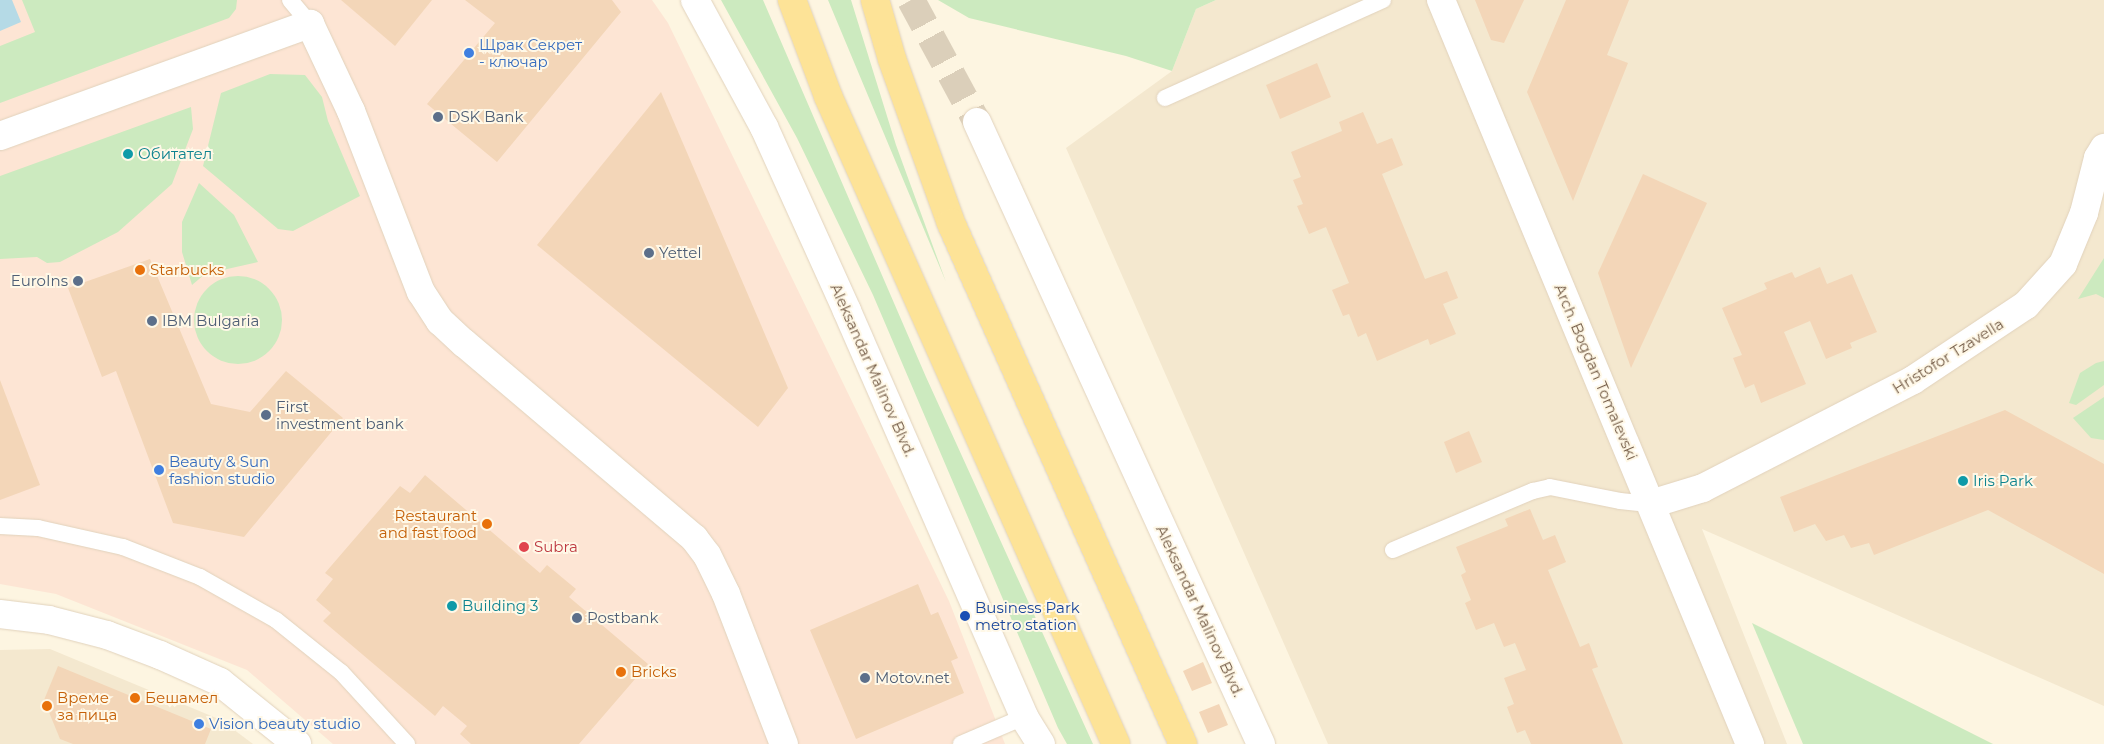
<!DOCTYPE html>
<meta charset="utf-8">
<style>
body{margin:0}
#map{position:relative;width:2104px;height:744px;overflow:hidden;background:#fdf5e1;font-family:Montserrat,sans-serif}
div>[style]{position:absolute}
[style*='--x']{left:calc(var(--x)*1px);top:calc(var(--y)*1px);width:calc(var(--w)*1px);rotate:calc(var(--a)*1deg)}
.residential>*{inset:0;background:#f4e8cf}
.commercial>*{inset:0;background:#fde5d4}
.green>*{inset:0;background:#cceabf}
.round{border-radius:50%}
.water>*{inset:0;background:#b5dae6}
.building>*{inset:0;background:#f3d6b8}
.street-tunnel>*{height:28px;margin-top:-14px;transform-origin:0;background:repeating-linear-gradient(90deg,#dbcfba 0 28px,transparent 0 42px)}
.roads{filter:drop-shadow(0 0 1px #e1d2bc) drop-shadow(0 0 1px #e1d2bc)}
.lane>*{height:16px;margin:-8px;padding:0 8px;transform-origin:8px;border-radius:8px;background:#fff}
.street>*{height:28px;margin:-14px;padding:0 14px;transform-origin:14px;border-radius:14px;background:#fff}
.secondary>*{height:28px;margin:-14px;padding:0 14px;transform-origin:14px;border-radius:14px;background:#fff}
.primary>*{height:28px;margin:-14px;padding:0 14px;transform-origin:14px;border-radius:14px;background:#fde397}
.dots>*{width:14px;height:14px;translate:-50% -50%;box-sizing:border-box;border:2px solid #fff8e7;border-radius:50%}
span{translate:-50% -50%;white-space:nowrap;text-align:center;line-height:1.15;-webkit-text-stroke:4px #fff8e7;paint-order:stroke}
.shop-label{font-size:15px;color:#366cbe}
.left{translate:0 -50%;text-align:left}
.service-label{font-size:15px;color:#4e5e75}
.right{translate:-100% -50%;text-align:right}
.culture-label{font-size:15px;color:#0d838f}
.food-label{font-size:15px;color:#c56008}
.street-label{font-size:15px;color:#745c47}
.health-label{font-size:15px;color:#be3a42}
.transit-label{font-size:15px;color:#164399}
</style>
<div id="map">
<div class="residential">
<i style="clip-path:polygon(1216px 0,2104px 0,2104px 706px,1702px 529px,1787px 744px,1328px 744px,1066px 148px,1172px 71px,1196px 9px)"></i>
<i style="clip-path:polygon(50px 649px,221px 720px,253px 744px,0 744px,0 650px)"></i>
</div>
<div class="commercial">
<i style="clip-path:polygon(0 0,652px 0,668px 23px,949px 601px,1005px 744px,333px 744px,247px 670px,56px 594px,0 584px)"></i>
</div>
<div class="green">
<i style="clip-path:polygon(22px 0,237px 0,236px 9px,229px 18px,0 103px,0 46px,35px 32px)"></i>
<i style="clip-path:polygon(721px 0,763px 0,926px 377px,1093px 744px,1067px 744px,1058px 728px,873px 295px,797px 138px)"></i>
<i style="clip-path:polygon(828px 0,851px 0,896px 145px,946px 282px)"></i>
<i style="clip-path:polygon(938px 0,1216px 0,1196px 9px,1172px 71px,1126px 56px,969px 18px)"></i>
<i style="clip-path:polygon(270px 74px,305px 75px,322px 97px,328px 121px,360px 196px,293px 231px,278px 229px,203px 166px,221px 93px)"></i>
<i style="clip-path:polygon(191px 107px,193px 129px,172px 184px,118px 232px,60px 262px,47px 263px,37px 257px,0 259px,0 176px)"></i>
<i style="clip-path:polygon(199px 183px,234px 215px,258px 262px,205px 274px,192px 285px,182px 252px,182px 222px)"></i>
<i style="clip-path:polygon(2104px 258px,2104px 298px,2096px 294px,2078px 299px)"></i>
<i class="round" style="left:194px;top:276px;width:88px;height:88px"></i>
<i style="clip-path:polygon(2104px 361px,2104px 385px,2076px 405px,2069px 403px,2080px 373px,2096px 363px)"></i>
<i style="clip-path:polygon(2104px 397px,2104px 440px,2091px 438px,2073px 418px)"></i>
<i style="clip-path:polygon(1752px 623px,1993px 744px,1803px 744px)"></i>
</div>
<div class="water">
<i style="clip-path:polygon(0 0,12px 0,21px 22px,0 31px)"></i>
</div>
<div class="building">
<i style="clip-path:polygon(341px 0,432px 0,395px 46px)"></i>
<i style="clip-path:polygon(465px 0,612px 0,621px 12px,497px 162px,427px 104px,495px 23px)"></i>
<i style="clip-path:polygon(1475px 0,1524px 0,1504px 43px,1491px 40px)"></i>
<i style="clip-path:polygon(1566px 0,1629px 0,1607px 55px,1628px 63px,1573px 201px,1527px 92px)"></i>
<i style="clip-path:polygon(1317px 63px,1331px 97px,1280px 119px,1266px 85px)"></i>
<i style="clip-path:polygon(661px 92px,788px 388px,758px 427px,537px 245px)"></i>
<i style="clip-path:polygon(1363px 112px,1377px 144px,1392px 138px,1403px 165px,1382px 174px,1425px 279px,1447px 271px,1458px 298px,1443px 304px,1456px 334px,1430px 345px,1428px 339px,1377px 361px,1366px 333px,1358px 337px,1349px 314px,1343px 316px,1332px 290px,1349px 283px,1326px 227px,1309px 234px,1297px 206px,1303px 204px,1293px 180px,1301px 177px,1291px 152px,1342px 131px,1339px 122px)"></i>
<i style="clip-path:polygon(1643px 174px,1707px 203px,1631px 368px,1598px 273px)"></i>
<i style="clip-path:polygon(150px 259px,211px 404px,250px 412px,286px 371px,343px 418px,244px 537px,173px 523px,116px 371px,102px 377px,68px 288px)"></i>
<i style="clip-path:polygon(1820px 267px,1827px 284px,1852px 274px,1877px 332px,1850px 343px,1852px 348px,1826px 359px,1810px 321px,1784px 332px,1806px 384px,1761px 403px,1754px 384px,1745px 388px,1733px 358px,1742px 355px,1722px 308px,1767px 289px,1764px 283px,1792px 272px,1795px 278px)"></i>
<i style="clip-path:polygon(0 380px,40px 485px,0 500px)"></i>
<i style="clip-path:polygon(2005px 410px,2104px 464px,2104px 574px,1988px 510px,1874px 555px,1869px 543px,1851px 548px,1844px 535px,1826px 541px,1815px 524px,1794px 532px,1780px 497px)"></i>
<i style="clip-path:polygon(1469px 431px,1482px 462px,1456px 473px,1444px 442px)"></i>
<i style="clip-path:polygon(425px 475px,540px 573px,547px 565px,576px 589px,569px 597px,648px 664px,579px 744px,471px 744px,460px 734px,467px 726px,443px 706px,435px 716px,323px 621px,331px 613px,316px 600px,333px 579px,325px 573px,400px 486px,410px 493px)"></i>
<i style="clip-path:polygon(1530px 509px,1543px 540px,1555px 535px,1566px 562px,1548px 570px,1580px 647px,1589px 643px,1598px 667px,1592px 669px,1623px 744px,1531px 744px,1525px 730px,1517px 733px,1507px 707px,1514px 704px,1504px 678px,1526px 670px,1515px 643px,1504px 647px,1494px 623px,1476px 630px,1465px 603px,1471px 600px,1461px 575px,1466px 572px,1456px 547px,1508px 526px,1505px 519px)"></i>
<i style="clip-path:polygon(918px 584px,931px 615px,938px 612px,958px 658px,951px 661px,964px 693px,856px 739px,810px 630px)"></i>
<i style="clip-path:polygon(1203px 662px,1212px 683px,1192px 691px,1183px 671px)"></i>
<i style="clip-path:polygon(58px 666px,211px 729px,205px 744px,73px 744px,60px 739px,44px 700px)"></i>
<i style="clip-path:polygon(1219px 704px,1228px 725px,1208px 733px,1199px 712px)"></i>
</div>
<div class="street-tunnel">
<i style="--x:911;--y:0;--w:139;--a:61.6"></i>
</div>
<div class="roads">
<div class="lane">
<i style="--x:290;--y:0;--w:31;--a:50"></i>
<i style="--x:1165;--y:98;--w:239;--a:-24.2"></i>
<i style="--x:0;--y:526;--w:38;--a:3"></i>
<i style="--x:38;--y:528;--w:87;--a:12.6"></i>
<i style="--x:123;--y:547;--w:83;--a:21.3"></i>
<i style="--x:200;--y:577;--w:87;--a:29.5"></i>
<i style="--x:276;--y:620;--w:83;--a:38.7"></i>
<i style="--x:341;--y:672;--w:98;--a:47.5"></i>
<i style="--x:1393;--y:550;--w:152;--a:-22.9"></i>
<i style="--x:1533;--y:491;--w:17;--a:-13"></i>
<i style="--x:1550;--y:487;--w:71;--a:11.3"></i>
<i style="--x:1620;--y:501;--w:31;--a:6"></i>
<i style="--x:961;--y:744;--w:69;--a:-23.2"></i>
</div>
<div class="street">
<i style="--x:695;--y:0;--w:145;--a:61.5"></i>
<i style="--x:764;--y:127;--w:202;--a:65.7"></i>
<i style="--x:847;--y:311;--w:443;--a:66.4"></i>
<i style="--x:1024;--y:717;--w:32;--a:58"></i>
<i style="--x:1441;--y:0;--w:806;--a:67.45"></i>
<i style="--x:977;--y:122;--w:684;--a:65.46"></i>
<i style="--x:0;--y:136;--w:330;--a:-19.9"></i>
<i style="--x:310;--y:24;--w:96;--a:64.8"></i>
<i style="--x:351;--y:111;--w:194;--a:68.9"></i>
<i style="--x:421;--y:292;--w:35;--a:57"></i>
<i style="--x:440;--y:321;--w:33;--a:43"></i>
<i style="--x:464;--y:343;--w:302;--a:40.3"></i>
<i style="--x:694;--y:538;--w:21;--a:53"></i>
<i style="--x:707;--y:555;--w:43;--a:64"></i>
<i style="--x:726;--y:594;--w:161;--a:68.9"></i>
<i style="--x:1651;--y:504;--w:54;--a:-17.1"></i>
<i style="--x:1703;--y:488;--w:236;--a:-27.2"></i>
<i style="--x:1913;--y:380;--w:136;--a:-33.6"></i>
<i style="--x:2026;--y:305;--w:55;--a:-47.9"></i>
<i style="--x:2063;--y:264;--w:55;--a:-67.6"></i>
<i style="--x:2084;--y:213;--w:57;--a:-75.7"></i>
<i style="--x:2098;--y:158;--w:12;--a:-59"></i>
</div>
<div class="secondary">
<i style="--x:0;--y:614;--w:49;--a:7"></i>
<i style="--x:49;--y:620;--w:60;--a:14.5"></i>
<i style="--x:107;--y:635;--w:57;--a:20.7"></i>
<i style="--x:160;--y:655;--w:66;--a:24.2"></i>
<i style="--x:220;--y:682;--w:99;--a:38.8"></i>
</div>
<div class="primary">
<i style="--x:792;--y:0;--w:103;--a:69.4"></i>
<i style="--x:828;--y:96;--w:709;--a:66.04"></i>
<i style="--x:875;--y:0;--w:61;--a:73.9"></i>
<i style="--x:892;--y:59;--w:174;--a:70.2"></i>
<i style="--x:951;--y:223;--w:570;--a:66"></i>
</div>
</div>
<div class="dots">
<i style="left:469px;top:53px;background:#3f7fe0"></i>
<i style="left:438px;top:117px;background:#5c6f8a"></i>
<i style="left:128px;top:154px;background:#0f9aa8"></i>
<i style="left:649px;top:253px;background:#5c6f8a"></i>
<i style="left:140px;top:270px;background:#e8710a"></i>
<i style="left:78px;top:281px;background:#5c6f8a"></i>
<i style="left:152px;top:321px;background:#5c6f8a"></i>
<i style="left:266px;top:415px;background:#5c6f8a"></i>
<i style="left:159px;top:470px;background:#3f7fe0"></i>
<i style="left:1963px;top:481px;background:#0f9aa8"></i>
<i style="left:487px;top:524px;background:#e8710a"></i>
<i style="left:524px;top:547px;background:#e0444e"></i>
<i style="left:452px;top:606px;background:#0f9aa8"></i>
<i style="left:965px;top:616px;background:#1a4fb4"></i>
<i style="left:577px;top:618px;background:#5c6f8a"></i>
<i style="left:621px;top:672px;background:#e8710a"></i>
<i style="left:865px;top:678px;background:#5c6f8a"></i>
<i style="left:135px;top:698px;background:#e8710a"></i>
<i style="left:47px;top:706px;background:#e8710a"></i>
<i style="left:199px;top:724px;background:#3f7fe0"></i>
</div>
<div class="shop-label">
<span class="left" style="left:479px;top:53px">Щрак Секрет<br>- ключар</span>
<span class="left" style="left:169px;top:470px">Beauty &amp; Sun<br>fashion studio</span>
<span class="left" style="left:209px;top:724px">Vision beauty studio</span>
</div>
<div class="service-label">
<span class="left" style="left:448px;top:117px">DSK Bank</span>
<span class="left" style="left:659px;top:253px">Yettel</span>
<span class="right" style="left:68px;top:281px">EuroIns</span>
<span class="left" style="left:162px;top:321px">IBM Bulgaria</span>
<span class="left" style="left:276px;top:415px">First<br>investment bank</span>
<span class="left" style="left:587px;top:618px">Postbank</span>
<span class="left" style="left:875px;top:678px">Motov.net</span>
</div>
<div class="culture-label">
<span class="left" style="left:138px;top:154px">Обитател</span>
<span class="left" style="left:1973px;top:481px">Iris Park</span>
<span class="left" style="left:462px;top:606px">Building 3</span>
</div>
<div class="food-label">
<span class="left" style="left:150px;top:270px">Starbucks</span>
<span class="right" style="left:477px;top:524px">Restaurant<br>and fast food</span>
<span class="left" style="left:631px;top:672px">Bricks</span>
<span class="left" style="left:57px;top:706px">Време<br>за пица</span>
<span class="left" style="left:145px;top:698px">Бешамел</span>
</div>
<div class="street-label">
<span style="left:1948px;top:356px;rotate:-32deg">Hristofor Tzavella</span>
<span style="left:873px;top:370px;rotate:66deg">Aleksandar Malinov Blvd.</span>
<span style="left:1596px;top:372px;rotate:67deg">Arch. Bogdan Tomalevski</span>
<span style="left:1200px;top:611px;rotate:65deg">Aleksandar Malinov Blvd.</span>
</div>
<div class="health-label">
<span class="left" style="left:534px;top:547px">Subra</span>
</div>
<div class="transit-label">
<span class="left" style="left:975px;top:616px">Business Park<br>metro station</span>
</div>
</div>
